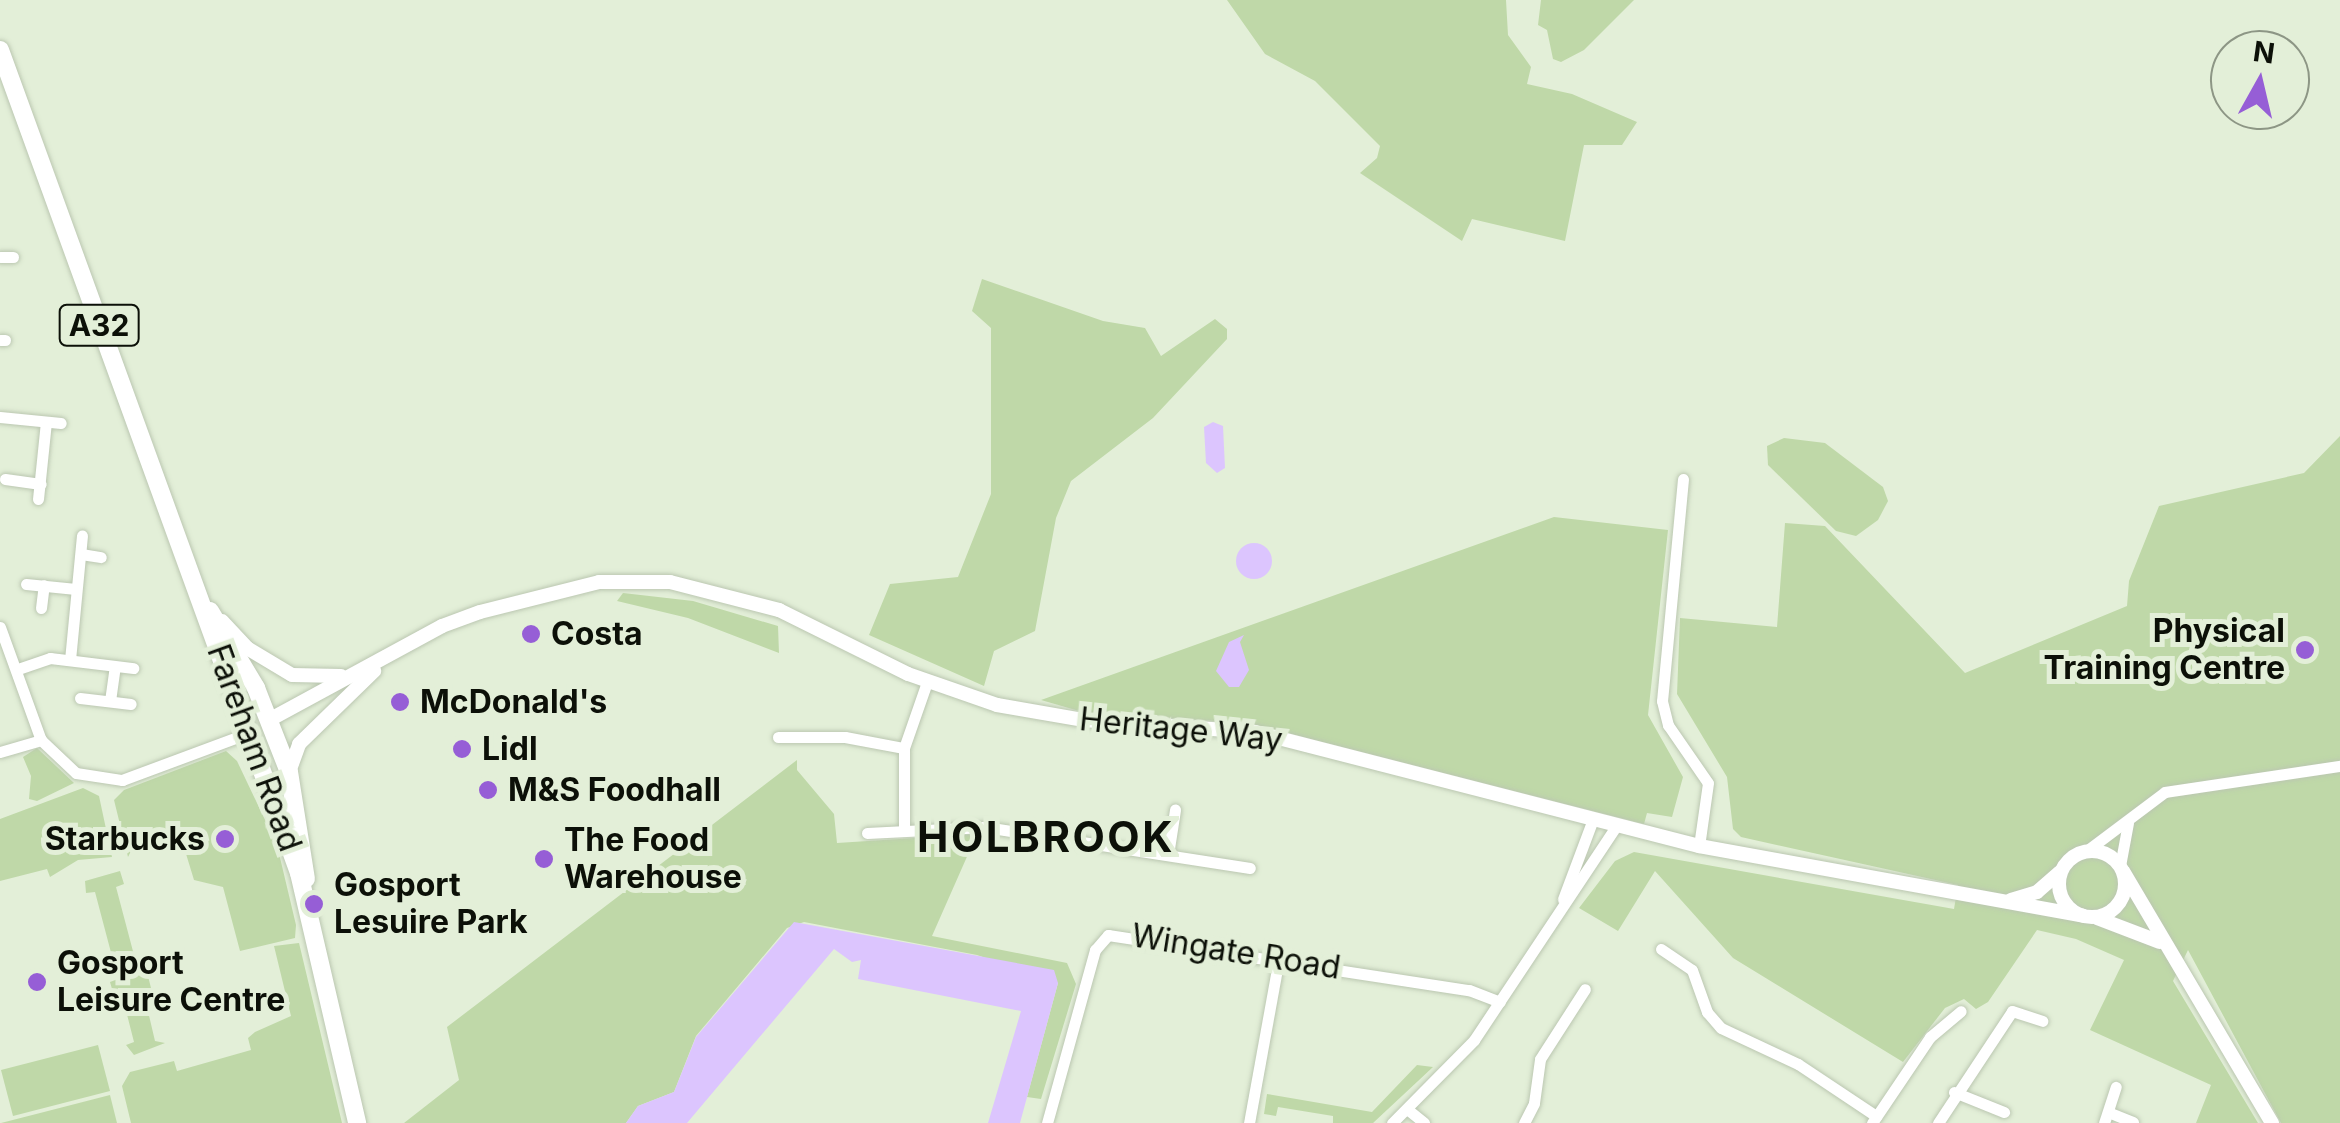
<!DOCTYPE html>
<style>
body{margin:0}
#map{position:relative;width:2340px;height:1123px;overflow:hidden;background:#e3efd8;font-family:Inter,sans-serif}
div>[style]{position:absolute}
[style*='--x']{left:calc(var(--x)*1px);top:calc(var(--y)*1px);width:calc(var(--w)*1px);rotate:calc(var(--a)*1deg)}
.green>*{inset:0;background:#bfd8a8}
.water>*{inset:0;background:#dcc5fe}
.round{border-radius:50%}
.roads{filter:drop-shadow(0 0 2px #bbc7b1) drop-shadow(0 0 2px #bbc7b1)}
.minor>*{height:11px;margin:-5.5px;padding:0 5.5px;transform-origin:5.5px;border-radius:5.5px;background:#fff}
.tertiary>*{height:14px;margin:-7px;padding:0 7px;transform-origin:7px;border-radius:7px;background:#fff}
.tertiary>.ring{margin:-7px;padding:0;box-sizing:content-box;background:none;border:14px solid #fff;border-radius:50%}
.primary>*{height:18px;margin:-9px;padding:0 9px;transform-origin:9px;border-radius:9px;background:#fff}
.dots>*{width:28px;height:28px;translate:-50% -50%;box-sizing:border-box;border:5px solid #e3efd8;border-radius:50%}
span{translate:-50% -50%;white-space:nowrap;text-align:center;line-height:1.15;-webkit-text-stroke:10px #e3efd8;paint-order:stroke}
.shield-label span{padding:2px 8px;background:#e3efd8;border:2px solid;border-radius:8px;-webkit-text-stroke-width:0}
.shield-label{font-size:30px;color:#0c1008;font-weight:700}
.poi-label{font-size:32px;color:#0c1008;font-weight:700}
.right{translate:-100% -50%;text-align:right}
.left{translate:0 -50%;text-align:left}
.street-label{font-size:32px;color:#0c1008}
.district-label{font-size:42px;color:#0c1008;font-weight:700;letter-spacing:2.5px}
.north{position:absolute;left:2210px;top:30px;width:100px;height:100px;box-sizing:border-box;background:#e3efd8;border:2px solid #8d9685;border-radius:50%;rotate:8deg;font-size:28px;font-weight:700;line-height:40px;text-align:center;color:#0c1008}
.north::after{content:'';display:block;margin:auto;width:35px;height:45px;background:#965ed6;clip-path:polygon(50% 0,100% 100%,50% 72%,0 100%)}
</style>
<div id="map">
<div class="green">
<i style="clip-path:polygon(1227px 0,1506px 0,1508px 35px,1531px 67px,1527px 84px,1572px 94px,1637px 122px,1622px 145px,1584px 145px,1565px 241px,1472px 219px,1462px 241px,1360px 173px,1377px 158px,1380px 146px,1315px 81px,1265px 54px)"></i>
<i style="clip-path:polygon(1541px 0,1634px 0,1584px 50px,1561px 62px,1553px 59px,1547px 30px,1538px 25px)"></i>
<i style="clip-path:polygon(982px 279px,1103px 321px,1145px 328px,1161px 356px,1215px 319px,1227px 329px,1227px 339px,1153px 418px,1071px 481px,1056px 518px,1035px 631px,994px 651px,984px 686px,869px 635px,890px 584px,958px 577px,991px 494px,991px 328px,972px 311px)"></i>
<i style="clip-path:polygon(2340px 436px,2340px 1123px,2281px 1123px,2188px 950px,2173px 981px,2258px 1123px,2196px 1123px,2211px 1085px,2090px 1030px,2124px 960px,2076px 939px,2037px 930px,1988px 1002px,1976px 1009px,1964px 999px,1945px 1008px,1903px 1062px,1733px 958px,1655px 871px,1618px 931px,1579px 908px,1615px 861px,1634px 852px,1954px 909px,1958px 885px,1741px 837px,1733px 829px,1727px 777px,1677px 694px,1680px 618px,1777px 627px,1785px 523px,1825px 526px,1965px 673px,2127px 606px,2129px 581px,2159px 506px,2304px 473px)"></i>
<i style="clip-path:polygon(1784px 438px,1825px 443px,1883px 487px,1888px 501px,1878px 520px,1856px 536px,1836px 531px,1768px 465px,1767px 446px)"></i>
<i style="clip-path:polygon(1554px 517px,1668px 530px,1648px 715px,1683px 777px,1672px 817px,1647px 813px,1644px 824px,1248px 723px,1086px 713px,1041px 700px)"></i>
<i style="clip-path:polygon(623px 593px,693px 601px,778px 626px,779px 653px,688px 618px,617px 601px)"></i>
<i style="clip-path:polygon(37px 748px,74px 783px,37px 801px,29px 799px,31px 776px,23px 757px)"></i>
<i style="clip-path:polygon(226px 751px,237px 761px,277px 845px,296px 925px,295px 938px,240px 951px,223px 887px,194px 880px,183px 844px,174px 845px,172px 837px,133px 847px,128px 857px,114px 800px,124px 790px)"></i>
<i style="clip-path:polygon(797px 760px,797px 770px,834px 814px,837px 843px,977px 834px,932px 936px,1067px 963px,1076px 984px,1041px 1099px,1027px 1097px,1058px 983px,977px 955px,804px 922px,787px 928px,696px 1036px,674px 1092px,638px 1106px,626px 1123px,404px 1123px,459px 1080px,447px 1027px)"></i>
<i style="clip-path:polygon(83px 788px,99px 796px,112px 857px,78px 860px,50px 877px,47px 869px,0 881px,0 819px)"></i>
<i style="clip-path:polygon(120px 871px,124px 884px,116px 887px,139px 974px,147px 972px,151px 988px,143px 990px,155px 1041px,165px 1043px,134px 1055px,126px 1045px,134px 1042px,122px 995px,114px 996px,110px 982px,118px 979px,95px 892px,86px 893px,85px 881px)"></i>
<i style="clip-path:polygon(299px 943px,342px 1123px,131px 1123px,122px 1086px,130px 1072px,174px 1061px,177px 1071px,251px 1050px,248px 1038px,255px 1032px,291px 1016px,274px 946px)"></i>
<i style="clip-path:polygon(98px 1045px,110px 1091px,13px 1116px,1px 1070px)"></i>
<i style="clip-path:polygon(1417px 1065px,1433px 1067px,1373px 1123px,1333px 1123px,1333px 1116px,1278px 1107px,1276px 1116px,1264px 1114px,1267px 1094px,1372px 1112px)"></i>
<i style="clip-path:polygon(110px 1095px,117px 1123px,1px 1123px,44px 1112px)"></i>
</div>
<div class="water">
<i style="clip-path:polygon(1213px 422px,1223px 426px,1225px 468px,1217px 473px,1206px 463px,1204px 427px)"></i>
<i class="round" style="left:1236px;top:543px;width:36px;height:36px"></i>
<i style="clip-path:polygon(1244px 635px,1240px 642px,1249px 670px,1239px 687px,1229px 687px,1216px 671px,1229px 642px)"></i>
<i style="clip-path:polygon(794px 922px,1054px 970px,1058px 983px,1020px 1123px,988px 1123px,1021px 1011px,858px 979px,861px 960px,852px 962px,834px 949px,687px 1123px,626px 1123px,638px 1106px,674px 1092px,696px 1037px)"></i>
</div>
<div class="roads">
<div class="minor">
<i style="--x:0;--y:257;--w:13;--a:0"></i>
<i style="--x:0;--y:340;--w:5;--a:0"></i>
<i style="--x:0;--y:417;--w:61;--a:5.6"></i>
<i style="--x:5;--y:479;--w:36;--a:8"></i>
<i style="--x:1683;--y:479;--w:223;--a:95.4"></i>
<i style="--x:1662;--y:701;--w:25;--a:76"></i>
<i style="--x:1668;--y:725;--w:70;--a:55.4"></i>
<i style="--x:1708;--y:783;--w:64;--a:98.1"></i>
<i style="--x:38;--y:499;--w:77;--a:-84.1"></i>
<i style="--x:81;--y:554;--w:20;--a:9"></i>
<i style="--x:26;--y:584;--w:50;--a:5.7"></i>
<i style="--x:41;--y:608;--w:23;--a:-83"></i>
<i style="--x:0;--y:627;--w:120;--a:70.1"></i>
<i style="--x:41;--y:740;--w:48;--a:43.3"></i>
<i style="--x:76;--y:773;--w:47;--a:8.7"></i>
<i style="--x:122;--y:780;--w:132;--a:-20.4"></i>
<i style="--x:70;--y:660;--w:125;--a:-84.5"></i>
<i style="--x:18;--y:669;--w:34;--a:-19"></i>
<i style="--x:50;--y:658;--w:84;--a:6.9"></i>
<i style="--x:80;--y:698;--w:51;--a:6.7"></i>
<i style="--x:110;--y:701;--w:35;--a:-82"></i>
<i style="--x:778;--y:737;--w:67;--a:0"></i>
<i style="--x:845;--y:737;--w:60;--a:10.6"></i>
<i style="--x:0;--y:752;--w:43;--a:-16.3"></i>
<i style="--x:904;--y:830;--w:82;--a:-90"></i>
<i style="--x:904;--y:748;--w:70;--a:-70.8"></i>
<i style="--x:867;--y:833;--w:118;--a:-2.9"></i>
<i style="--x:985;--y:827;--w:268;--a:8.8"></i>
<i style="--x:2085;--y:852;--w:100;--a:-36.9"></i>
<i style="--x:2165;--y:792;--w:177;--a:-8.5"></i>
<i style="--x:1168;--y:855;--w:46;--a:-81.2"></i>
<i style="--x:2120;--y:866;--w:44;--a:-79.5"></i>
<i style="--x:1563;--y:899;--w:85;--a:-69.4"></i>
<i style="--x:1661;--y:949;--w:37;--a:34"></i>
<i style="--x:1692;--y:970;--w:45;--a:70.3"></i>
<i style="--x:1707;--y:1012;--w:21;--a:49"></i>
<i style="--x:1721;--y:1028;--w:85;--a:25.1"></i>
<i style="--x:1798;--y:1064;--w:94;--a:33.7"></i>
<i style="--x:1954;--y:1092;--w:54;--a:21.8"></i>
<i style="--x:1407;--y:1109;--w:22;--a:39"></i>
<i style="--x:2108;--y:1112;--w:27;--a:22"></i>
<i style="--x:1047;--y:1123;--w:180;--a:-74.5"></i>
<i style="--x:1095;--y:950;--w:20;--a:-49"></i>
<i style="--x:1108;--y:935;--w:365;--a:8.7"></i>
<i style="--x:1469;--y:990;--w:33;--a:21"></i>
<i style="--x:1249;--y:1123;--w:168;--a:-79.7"></i>
<i style="--x:1392;--y:1123;--w:117;--a:-45.3"></i>
<i style="--x:1474;--y:1040;--w:257;--a:-56.4"></i>
<i style="--x:1524;--y:1123;--w:22;--a:-63"></i>
<i style="--x:1534;--y:1103;--w:44;--a:-82.2"></i>
<i style="--x:1540;--y:1059;--w:83;--a:-57.3"></i>
<i style="--x:1872;--y:1123;--w:104;--a:-56"></i>
<i style="--x:1930;--y:1037;--w:40;--a:-40"></i>
<i style="--x:1938;--y:1123;--w:134;--a:-56.5"></i>
<i style="--x:2012;--y:1011;--w:32;--a:18"></i>
<i style="--x:2104;--y:1123;--w:38;--a:-72"></i>
</div>
<div class="tertiary">
<i style="--x:222;--y:621;--w:37;--a:47"></i>
<i style="--x:247;--y:648;--w:52;--a:31"></i>
<i style="--x:292;--y:675;--w:49;--a:1.2"></i>
<i style="--x:269;--y:720;--w:197;--a:-28.5"></i>
<i style="--x:442;--y:626;--w:40;--a:-20.2"></i>
<i style="--x:480;--y:612;--w:123;--a:-14.1"></i>
<i style="--x:599;--y:582;--w:71;--a:0"></i>
<i style="--x:670;--y:582;--w:113;--a:14.4"></i>
<i style="--x:779;--y:610;--w:144;--a:26.4"></i>
<i style="--x:908;--y:674;--w:94;--a:19.2"></i>
<i style="--x:997;--y:705;--w:87;--a:9.9"></i>
<i style="--x:1083;--y:720;--w:172;--a:4"></i>
<i style="--x:1255;--y:732;--w:458;--a:14.4"></i>
<i style="--x:1699;--y:846;--w:390;--a:10.3"></i>
<i style="--x:289;--y:772;--w:30;--a:-70"></i>
<i style="--x:299;--y:744;--w:105;--a:-44.2"></i>
<i class="ring" style="left:2059px;top:851px;width:52px;height:52px"></i>
<i style="--x:2123;--y:871;--w:293;--a:59.4"></i>
<i style="--x:2011;--y:900;--w:27;--a:-17"></i>
<i style="--x:2037;--y:892;--w:30;--a:-41"></i>
<i style="--x:2097;--y:918;--w:67;--a:20.9"></i>
</div>
<div class="primary">
<i style="--x:0;--y:50;--w:876;--a:70.03"></i>
<i style="--x:299;--y:873;--w:257;--a:76.9"></i>
<i style="--x:210;--y:611;--w:90;--a:59.1"></i>
<i style="--x:256;--y:688;--w:90;--a:68.6"></i>
<i style="--x:289;--y:772;--w:108;--a:81"></i>
</div>
</div>
<div class="dots">
<i style="left:531px;top:634px;background:#965ed6"></i>
<i style="left:2305px;top:650px;background:#965ed6"></i>
<i style="left:400px;top:702px;background:#965ed6"></i>
<i style="left:462px;top:749px;background:#965ed6"></i>
<i style="left:488px;top:790px;background:#965ed6"></i>
<i style="left:225px;top:839px;background:#965ed6"></i>
<i style="left:544px;top:859px;background:#965ed6"></i>
<i style="left:314px;top:904px;background:#965ed6"></i>
<i style="left:37px;top:982px;background:#965ed6"></i>
</div>
<div class="shield-label">
<span style="left:99px;top:325px">A32</span>
</div>
<div class="poi-label">
<span class="right" style="left:2285px;top:650px">Physical<br>Training Centre</span>
<span class="left" style="left:551px;top:634px">Costa</span>
<span class="left" style="left:420px;top:702px">McDonald's</span>
<span class="left" style="left:482px;top:749px">Lidl</span>
<span class="left" style="left:508px;top:790px">M&amp;S Foodhall</span>
<span class="right" style="left:205px;top:839px">Starbucks</span>
<span class="left" style="left:564px;top:859px">The Food<br>Warehouse</span>
<span class="left" style="left:334px;top:904px">Gosport<br>Lesuire Park</span>
<span class="left" style="left:57px;top:982px">Gosport<br>Leisure Centre</span>
</div>
<div class="street-label">
<span style="left:1181px;top:730px;rotate:6deg">Heritage Way</span>
<span style="left:254px;top:748px;rotate:70deg">Fareham Road</span>
<span style="left:1236px;top:952px;rotate:9deg">Wingate Road</span>
</div>
<div class="district-label">
<span style="left:1046px;top:837px">HOLBROOK</span>
</div>
<div class="north">N</div>
</div>
